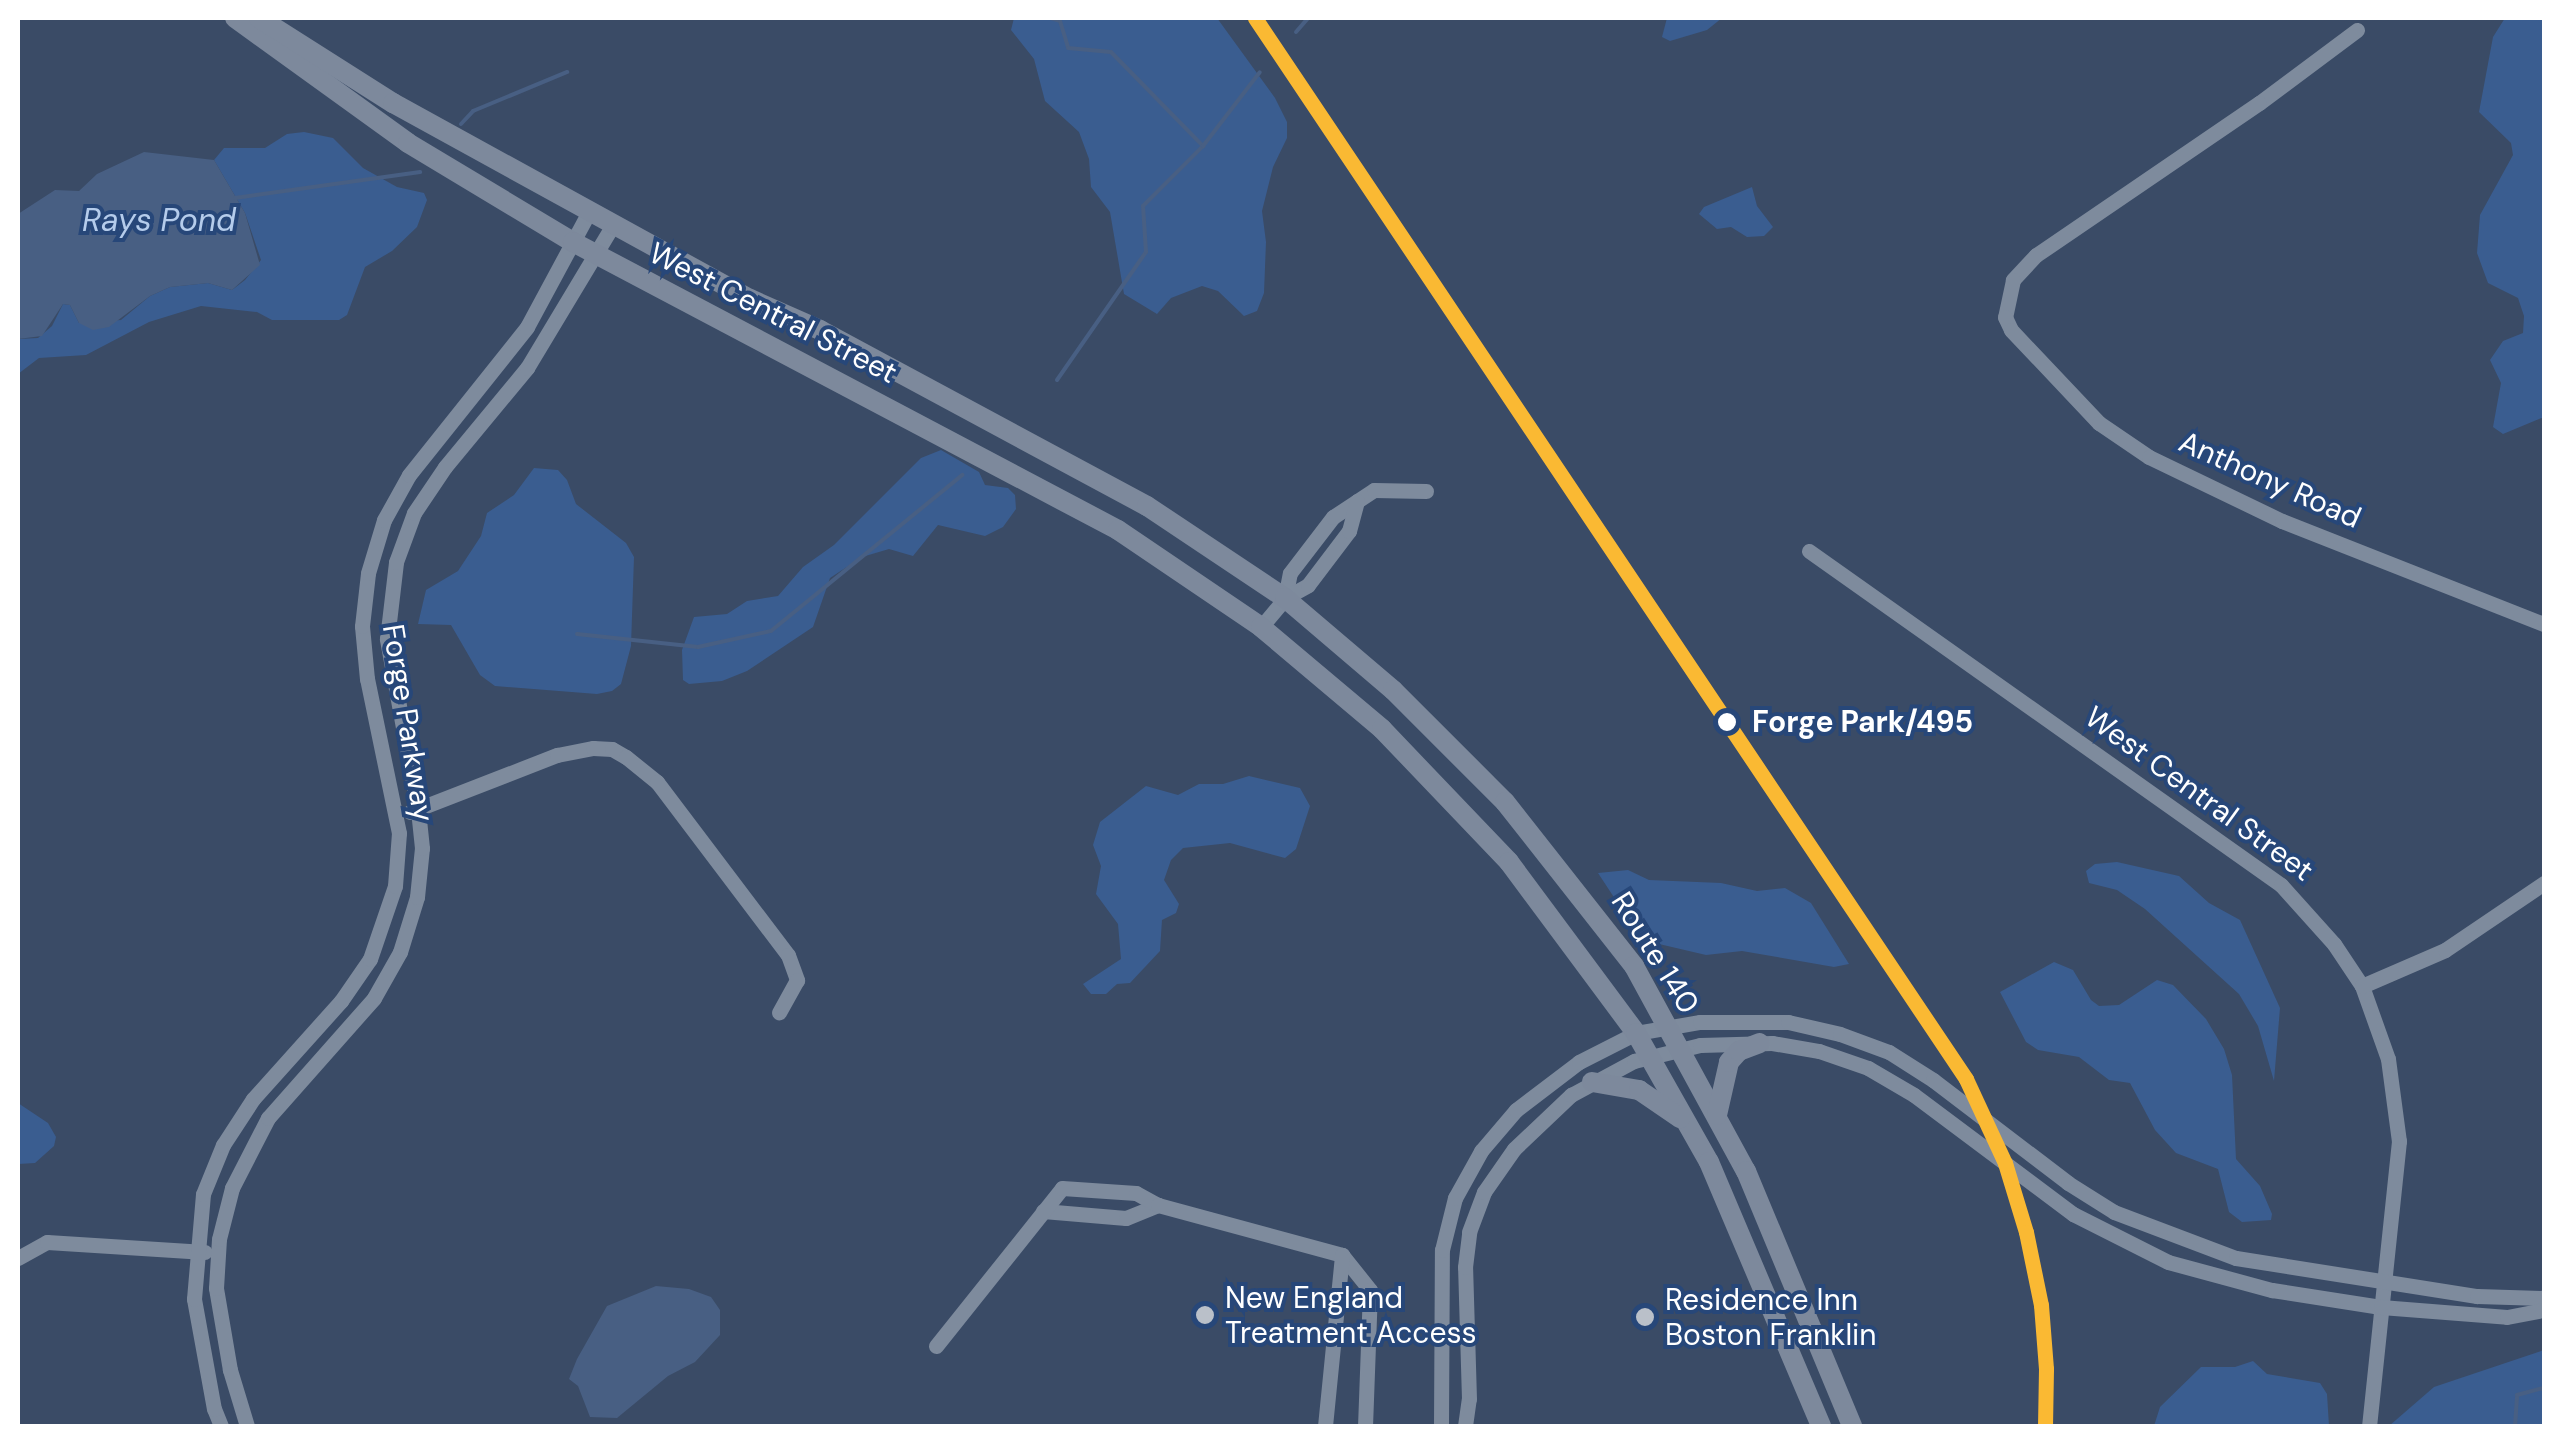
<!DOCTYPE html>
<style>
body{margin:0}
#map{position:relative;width:2562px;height:1444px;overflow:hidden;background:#3a4b66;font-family:"DM Sans",sans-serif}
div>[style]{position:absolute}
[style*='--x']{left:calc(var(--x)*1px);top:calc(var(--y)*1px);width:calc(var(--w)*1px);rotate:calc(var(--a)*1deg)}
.green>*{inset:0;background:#3a5d90}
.water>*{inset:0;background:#485f83}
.stream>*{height:4px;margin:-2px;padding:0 2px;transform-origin:2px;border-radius:2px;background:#485f83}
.minor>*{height:15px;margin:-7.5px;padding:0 7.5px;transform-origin:7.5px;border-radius:7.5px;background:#7e8b9d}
.major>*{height:20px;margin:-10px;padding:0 10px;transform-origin:10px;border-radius:10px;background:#7d899c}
.rail>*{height:8px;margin-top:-4px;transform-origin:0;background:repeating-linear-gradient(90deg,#274779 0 11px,#808c9d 0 22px);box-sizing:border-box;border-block:2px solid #808c9d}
.rail-1>*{height:15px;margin:-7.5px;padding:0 7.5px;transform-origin:7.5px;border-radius:7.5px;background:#fab933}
.dots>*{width:28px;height:28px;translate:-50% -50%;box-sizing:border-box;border:5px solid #274779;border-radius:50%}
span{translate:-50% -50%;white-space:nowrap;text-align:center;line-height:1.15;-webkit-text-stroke:8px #274779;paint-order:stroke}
.street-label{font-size:30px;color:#fff}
.stop-label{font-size:30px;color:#fff;font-weight:700}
.left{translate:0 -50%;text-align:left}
.poi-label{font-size:30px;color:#fff}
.water-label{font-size:32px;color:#b5cceb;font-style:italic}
.frame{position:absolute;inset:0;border:20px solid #fff;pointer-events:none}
</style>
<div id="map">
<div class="green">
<i style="clip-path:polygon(1014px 18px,1217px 18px,1275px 98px,1287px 122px,1287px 138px,1273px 167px,1262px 211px,1266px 242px,1264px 293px,1257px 311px,1244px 316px,1218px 291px,1202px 286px,1171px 298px,1157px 314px,1124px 294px,1110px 212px,1091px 187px,1089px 159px,1079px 132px,1045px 101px,1034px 59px,1011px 30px)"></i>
<i style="clip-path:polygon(1667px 18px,1722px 18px,1707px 30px,1670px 41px,1662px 37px)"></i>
<i style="clip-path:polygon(2505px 18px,2544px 18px,2544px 417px,2503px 434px,2493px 427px,2501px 383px,2490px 360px,2503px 341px,2523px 333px,2524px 316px,2518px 298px,2488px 283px,2477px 253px,2480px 215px,2513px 155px,2511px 143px,2479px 112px,2493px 37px)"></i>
<i style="clip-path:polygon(304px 132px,333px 138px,363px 168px,397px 187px,424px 193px,427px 200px,417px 227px,392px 251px,365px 267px,347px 315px,339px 320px,272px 320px,257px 312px,201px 306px,149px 322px,86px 355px,39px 358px,18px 374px,18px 339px,38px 338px,52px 326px,63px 304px,70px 305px,79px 323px,121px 320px,150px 296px,170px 287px,208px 283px,232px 290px,245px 280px,261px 260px,245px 213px,214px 160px,224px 148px,265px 148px,287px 134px)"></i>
<i style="clip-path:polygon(1752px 187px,1757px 206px,1773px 227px,1764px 236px,1747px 237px,1731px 227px,1717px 229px,1699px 214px,1704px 207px)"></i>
<i style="clip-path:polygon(941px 450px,979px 472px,985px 485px,1008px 488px,1015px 495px,1016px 509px,1003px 527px,985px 536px,938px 525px,913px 556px,889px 549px,862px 557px,830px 578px,813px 627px,747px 671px,722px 681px,689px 684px,683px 680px,682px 650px,694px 617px,727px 614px,747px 601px,778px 596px,803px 567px,834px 545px,921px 458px)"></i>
<i style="clip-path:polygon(534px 468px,558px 470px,567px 480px,576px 504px,626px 543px,634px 557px,631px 646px,621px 684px,612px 691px,597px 694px,495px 686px,480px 675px,451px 625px,418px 624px,426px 590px,458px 571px,481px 536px,487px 513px,514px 495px)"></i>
<i style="clip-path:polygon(1249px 776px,1300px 788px,1310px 806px,1296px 849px,1285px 858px,1230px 843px,1183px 848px,1171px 860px,1164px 880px,1179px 904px,1176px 913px,1162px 920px,1160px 951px,1130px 983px,1117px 984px,1106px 994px,1091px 994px,1083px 984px,1121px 959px,1118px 924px,1096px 894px,1101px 866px,1093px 845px,1100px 822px,1146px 786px,1178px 795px,1199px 784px,1223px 784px)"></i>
<i style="clip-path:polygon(2117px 862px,2179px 876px,2209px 903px,2240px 920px,2280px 1008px,2274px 1081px,2258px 1026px,2239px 994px,2145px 909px,2117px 890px,2089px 883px,2086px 871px,2095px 864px)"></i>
<i style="clip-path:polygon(1628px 870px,1649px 880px,1721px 883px,1757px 891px,1785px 888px,1811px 903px,1849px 964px,1834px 967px,1742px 951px,1706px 955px,1642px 940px,1598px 873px)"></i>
<i style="clip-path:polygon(2054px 962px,2073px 970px,2091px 1000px,2099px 1006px,2119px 1005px,2157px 980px,2173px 985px,2206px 1019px,2224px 1049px,2232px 1075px,2236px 1159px,2260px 1186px,2272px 1214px,2271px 1220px,2242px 1222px,2229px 1212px,2218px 1169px,2176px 1153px,2155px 1130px,2130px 1083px,2109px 1080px,2079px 1057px,2038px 1050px,2026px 1042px,2000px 992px)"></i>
<i style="clip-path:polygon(18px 1103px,48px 1123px,56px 1137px,54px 1146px,35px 1163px,18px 1164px)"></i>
<i style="clip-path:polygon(2544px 1350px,2544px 1426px,2389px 1426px,2434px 1387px)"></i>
<i style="clip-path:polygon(2253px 1361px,2267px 1374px,2320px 1383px,2327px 1394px,2329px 1426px,2154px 1426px,2160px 1407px,2201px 1367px,2235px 1367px)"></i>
</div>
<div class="water">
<i style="clip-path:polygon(144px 152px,214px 160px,245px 213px,260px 265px,232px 290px,208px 283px,170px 287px,150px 296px,109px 327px,93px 330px,79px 323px,70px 305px,63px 304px,42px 336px,18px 339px,18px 214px,55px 190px,79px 191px,97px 174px)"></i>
<i style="clip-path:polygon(656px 1286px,689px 1289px,711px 1297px,720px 1310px,720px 1335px,695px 1362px,668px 1376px,617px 1418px,590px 1417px,578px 1386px,569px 1379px,577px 1359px,607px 1306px)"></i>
</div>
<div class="stream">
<i style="--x:1051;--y:18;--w:9;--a:18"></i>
<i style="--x:1060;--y:21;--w:28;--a:73"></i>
<i style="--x:1068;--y:48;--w:43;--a:5.3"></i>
<i style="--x:1111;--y:52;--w:132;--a:45.6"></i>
<i style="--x:1296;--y:32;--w:18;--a:-49"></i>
<i style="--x:461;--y:124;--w:18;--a:-47"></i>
<i style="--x:473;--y:111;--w:102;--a:-22.5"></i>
<i style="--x:235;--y:198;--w:187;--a:-8"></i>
<i style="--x:1057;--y:380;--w:156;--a:-55.2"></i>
<i style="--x:1146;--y:252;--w:46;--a:-93.7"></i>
<i style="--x:1143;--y:206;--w:85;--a:-45"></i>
<i style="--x:1203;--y:146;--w:93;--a:-52.4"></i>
<i style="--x:577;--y:634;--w:122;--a:6.1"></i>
<i style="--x:698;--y:647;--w:75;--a:-12.4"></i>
<i style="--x:771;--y:631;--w:247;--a:-39.2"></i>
<i style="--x:2515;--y:1426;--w:31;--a:-86"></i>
<i style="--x:2517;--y:1395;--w:28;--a:-15"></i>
</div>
<div class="minor">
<i style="--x:2357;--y:30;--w:122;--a:143.3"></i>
<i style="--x:2259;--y:103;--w:270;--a:145.7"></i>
<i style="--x:2036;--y:255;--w:34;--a:133"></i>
<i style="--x:2013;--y:280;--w:38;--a:102"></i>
<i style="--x:2005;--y:317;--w:14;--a:65"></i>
<i style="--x:2011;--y:330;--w:128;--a:46.6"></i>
<i style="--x:2099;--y:423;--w:60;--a:34.2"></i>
<i style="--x:2149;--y:457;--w:148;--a:25.7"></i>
<i style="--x:2282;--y:521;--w:282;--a:21.5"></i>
<i style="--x:1809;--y:551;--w:578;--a:35.28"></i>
<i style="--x:2281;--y:885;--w:79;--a:48.1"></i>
<i style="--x:2334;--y:944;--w:50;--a:56.3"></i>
<i style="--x:2362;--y:986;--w:77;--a:70.4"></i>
<i style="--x:2388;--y:1059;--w:83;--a:82.4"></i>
<i style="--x:2399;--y:1141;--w:287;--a:96"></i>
<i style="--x:1285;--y:598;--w:25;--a:-79"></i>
<i style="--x:1290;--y:573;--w:71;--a:-52.5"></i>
<i style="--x:1333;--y:517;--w:49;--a:-33.4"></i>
<i style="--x:1374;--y:490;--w:52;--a:1.1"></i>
<i style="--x:1261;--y:627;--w:38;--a:-50"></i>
<i style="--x:1285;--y:598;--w:26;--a:-29"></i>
<i style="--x:1308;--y:585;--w:68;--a:-52.8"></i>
<i style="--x:1349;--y:531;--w:31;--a:-75"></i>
<i style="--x:410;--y:812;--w:158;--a:-21.2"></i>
<i style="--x:557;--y:755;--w:37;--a:-11"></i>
<i style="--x:593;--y:748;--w:19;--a:3"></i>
<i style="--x:612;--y:749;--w:16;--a:30"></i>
<i style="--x:626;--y:757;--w:40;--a:39"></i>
<i style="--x:657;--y:782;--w:217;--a:52.9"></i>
<i style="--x:788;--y:955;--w:27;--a:70"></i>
<i style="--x:797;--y:980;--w:37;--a:119"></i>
<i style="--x:2362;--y:986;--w:90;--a:-23.4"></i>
<i style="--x:2445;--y:950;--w:120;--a:-34.1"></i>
<i style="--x:1043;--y:1211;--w:83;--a:4.8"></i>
<i style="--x:1126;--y:1218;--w:35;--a:-22"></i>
<i style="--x:18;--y:1258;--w:33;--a:-29"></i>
<i style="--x:47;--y:1242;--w:158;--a:3.6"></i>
<i style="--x:936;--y:1346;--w:202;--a:-51.4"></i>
<i style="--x:1062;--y:1188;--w:74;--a:3.9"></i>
<i style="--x:1136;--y:1193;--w:25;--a:29"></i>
<i style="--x:1158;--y:1205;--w:191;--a:15.2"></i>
<i style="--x:1342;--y:1255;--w:45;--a:51.3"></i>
<i style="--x:1370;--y:1290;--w:136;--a:92.1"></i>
<i style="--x:221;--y:1426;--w:18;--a:-112"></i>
<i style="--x:214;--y:1409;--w:112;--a:-100.3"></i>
<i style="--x:194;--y:1299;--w:105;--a:-85.1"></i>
<i style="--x:203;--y:1194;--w:53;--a:-67.8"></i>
<i style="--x:223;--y:1145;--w:55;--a:-56.9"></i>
<i style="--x:253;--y:1099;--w:132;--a:-48.1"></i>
<i style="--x:341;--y:1001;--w:51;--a:-55.4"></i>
<i style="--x:370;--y:959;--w:77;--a:-71.1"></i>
<i style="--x:395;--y:886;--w:53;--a:-85.7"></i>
<i style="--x:399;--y:833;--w:157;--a:-101.7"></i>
<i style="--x:367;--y:679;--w:53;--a:-95.4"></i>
<i style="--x:362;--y:626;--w:53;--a:-83.5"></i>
<i style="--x:368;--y:573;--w:55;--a:-73.2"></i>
<i style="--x:384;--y:520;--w:51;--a:-60.9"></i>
<i style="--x:409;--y:475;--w:189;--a:-51.4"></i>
<i style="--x:527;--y:327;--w:133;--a:-61.7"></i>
<i style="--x:247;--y:1426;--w:59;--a:-106.9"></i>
<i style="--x:230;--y:1370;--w:83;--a:-99.7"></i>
<i style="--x:216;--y:1288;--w:49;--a:-86.5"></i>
<i style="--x:219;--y:1239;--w:53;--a:-75.7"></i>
<i style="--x:232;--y:1188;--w:79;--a:-62.8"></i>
<i style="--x:268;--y:1118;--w:160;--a:-48.5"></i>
<i style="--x:374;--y:998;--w:53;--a:-60.5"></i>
<i style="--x:400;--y:952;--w:58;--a:-72.8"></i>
<i style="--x:417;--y:897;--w:49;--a:-84.2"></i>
<i style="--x:422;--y:848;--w:38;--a:-96"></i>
<i style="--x:418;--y:810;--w:174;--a:-100.3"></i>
<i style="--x:387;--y:639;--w:78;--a:-83.3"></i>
<i style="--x:396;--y:562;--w:52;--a:-69.8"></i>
<i style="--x:414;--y:513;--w:55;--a:-56"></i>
<i style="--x:445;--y:467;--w:129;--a:-50.4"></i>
<i style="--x:527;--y:368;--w:169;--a:-59"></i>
<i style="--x:1325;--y:1426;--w:172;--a:-84.3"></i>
<i style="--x:1441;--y:1426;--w:176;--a:-89.7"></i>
<i style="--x:1442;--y:1250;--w:54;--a:-76"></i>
<i style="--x:1455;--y:1198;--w:54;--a:-61"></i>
<i style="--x:1481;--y:1151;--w:54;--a:-49.5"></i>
<i style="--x:1516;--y:1110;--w:79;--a:-37.3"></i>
<i style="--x:1579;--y:1062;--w:64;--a:-27"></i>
<i style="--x:1636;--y:1033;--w:65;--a:-9.8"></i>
<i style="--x:1700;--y:1022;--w:88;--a:0"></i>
<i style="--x:1788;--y:1022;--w:53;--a:13"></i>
<i style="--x:1840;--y:1034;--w:52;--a:20.2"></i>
<i style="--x:1889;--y:1052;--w:52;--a:32.5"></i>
<i style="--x:1933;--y:1080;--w:170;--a:37.3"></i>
<i style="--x:2068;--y:1183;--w:54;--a:32.2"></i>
<i style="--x:2114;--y:1212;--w:130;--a:20.7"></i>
<i style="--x:2236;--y:1258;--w:244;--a:9"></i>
<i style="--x:2477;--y:1296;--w:67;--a:1.7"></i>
<i style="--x:1465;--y:1426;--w:27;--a:-82"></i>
<i style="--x:1469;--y:1399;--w:132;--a:-91.7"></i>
<i style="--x:1465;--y:1267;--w:35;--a:-83"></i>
<i style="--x:1469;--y:1232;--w:43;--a:-69.4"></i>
<i style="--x:1484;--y:1192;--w:52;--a:-55.1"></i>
<i style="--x:1514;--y:1149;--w:79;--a:-43.5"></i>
<i style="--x:1571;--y:1095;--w:72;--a:-28.4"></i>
<i style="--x:1634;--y:1061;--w:68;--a:-13.6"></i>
<i style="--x:1700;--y:1045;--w:72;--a:-1.6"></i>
<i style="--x:1772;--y:1043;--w:48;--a:9.7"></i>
<i style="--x:1819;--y:1051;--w:52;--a:19.1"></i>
<i style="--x:1868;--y:1068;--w:53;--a:30.4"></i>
<i style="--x:1914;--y:1095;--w:199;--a:36.8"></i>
<i style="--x:2073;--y:1214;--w:106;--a:26.8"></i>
<i style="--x:2168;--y:1262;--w:108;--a:15.1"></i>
<i style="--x:2272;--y:1290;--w:110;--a:8.9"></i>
<i style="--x:2381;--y:1307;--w:126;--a:4.5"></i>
<i style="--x:2507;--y:1317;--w:38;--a:-11"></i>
</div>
<div class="major">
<i style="--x:235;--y:18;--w:213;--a:35.8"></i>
<i style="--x:408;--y:143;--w:192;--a:31"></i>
<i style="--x:573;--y:242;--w:616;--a:27.85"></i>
<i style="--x:1118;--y:530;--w:173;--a:34.1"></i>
<i style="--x:1261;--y:627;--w:158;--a:40.1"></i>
<i style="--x:1382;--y:729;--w:184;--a:46.3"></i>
<i style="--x:1509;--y:862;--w:213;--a:53.4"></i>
<i style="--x:1636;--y:1033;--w:148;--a:60.5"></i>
<i style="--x:1709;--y:1162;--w:287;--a:67"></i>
<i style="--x:259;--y:18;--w:159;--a:32.4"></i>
<i style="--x:393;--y:103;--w:407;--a:28.8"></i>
<i style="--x:750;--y:299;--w:77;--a:23.9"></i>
<i style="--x:820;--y:330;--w:371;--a:28.3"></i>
<i style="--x:1147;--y:506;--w:166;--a:33.7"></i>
<i style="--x:1285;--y:598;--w:142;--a:40.4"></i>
<i style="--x:1393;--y:690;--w:158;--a:45"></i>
<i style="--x:1505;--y:802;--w:209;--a:51.8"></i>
<i style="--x:1634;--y:966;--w:234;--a:61.4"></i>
<i style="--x:1746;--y:1171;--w:276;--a:67.4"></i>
<i style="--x:1592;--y:1082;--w:48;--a:9.7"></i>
<i style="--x:1639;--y:1090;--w:50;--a:34.3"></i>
<i style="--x:1717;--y:1115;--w:54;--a:-77.2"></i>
<i style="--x:1729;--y:1062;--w:15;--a:-48"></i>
<i style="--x:1739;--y:1051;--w:22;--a:-21"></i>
</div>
<div class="rail">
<i style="--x:1255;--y:18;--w:668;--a:56.17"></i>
</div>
<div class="rail-1">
<i style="--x:1255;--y:18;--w:1277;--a:56.17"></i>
<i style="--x:1966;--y:1079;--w:93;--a:65.1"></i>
<i style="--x:2005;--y:1163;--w:72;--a:73.1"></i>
<i style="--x:2026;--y:1232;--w:75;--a:78.4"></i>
<i style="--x:2041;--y:1305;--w:64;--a:85.5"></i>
<i style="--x:2046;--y:1369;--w:57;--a:91"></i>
</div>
<div class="dots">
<i style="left:1727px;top:722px;background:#fff"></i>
<i style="left:1205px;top:1315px;background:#bac0c9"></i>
<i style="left:1645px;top:1317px;background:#bac0c9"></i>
</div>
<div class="street-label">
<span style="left:773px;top:313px;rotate:27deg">West Central Street</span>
<span style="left:2270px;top:480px;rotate:24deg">Anthony Road</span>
<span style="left:408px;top:723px;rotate:81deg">Forge Parkway</span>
<span style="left:2199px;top:794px;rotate:36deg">West Central Street</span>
<span style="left:1655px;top:953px;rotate:58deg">Route 140</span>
</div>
<div class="stop-label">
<span class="left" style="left:1752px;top:722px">Forge Park/495</span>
</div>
<div class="poi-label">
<span class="left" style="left:1225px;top:1315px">New England<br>Treatment Access</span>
<span class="left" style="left:1665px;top:1317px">Residence Inn<br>Boston Franklin</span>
</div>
<div class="water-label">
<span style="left:159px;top:220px">Rays Pond</span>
</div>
<div class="frame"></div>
</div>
